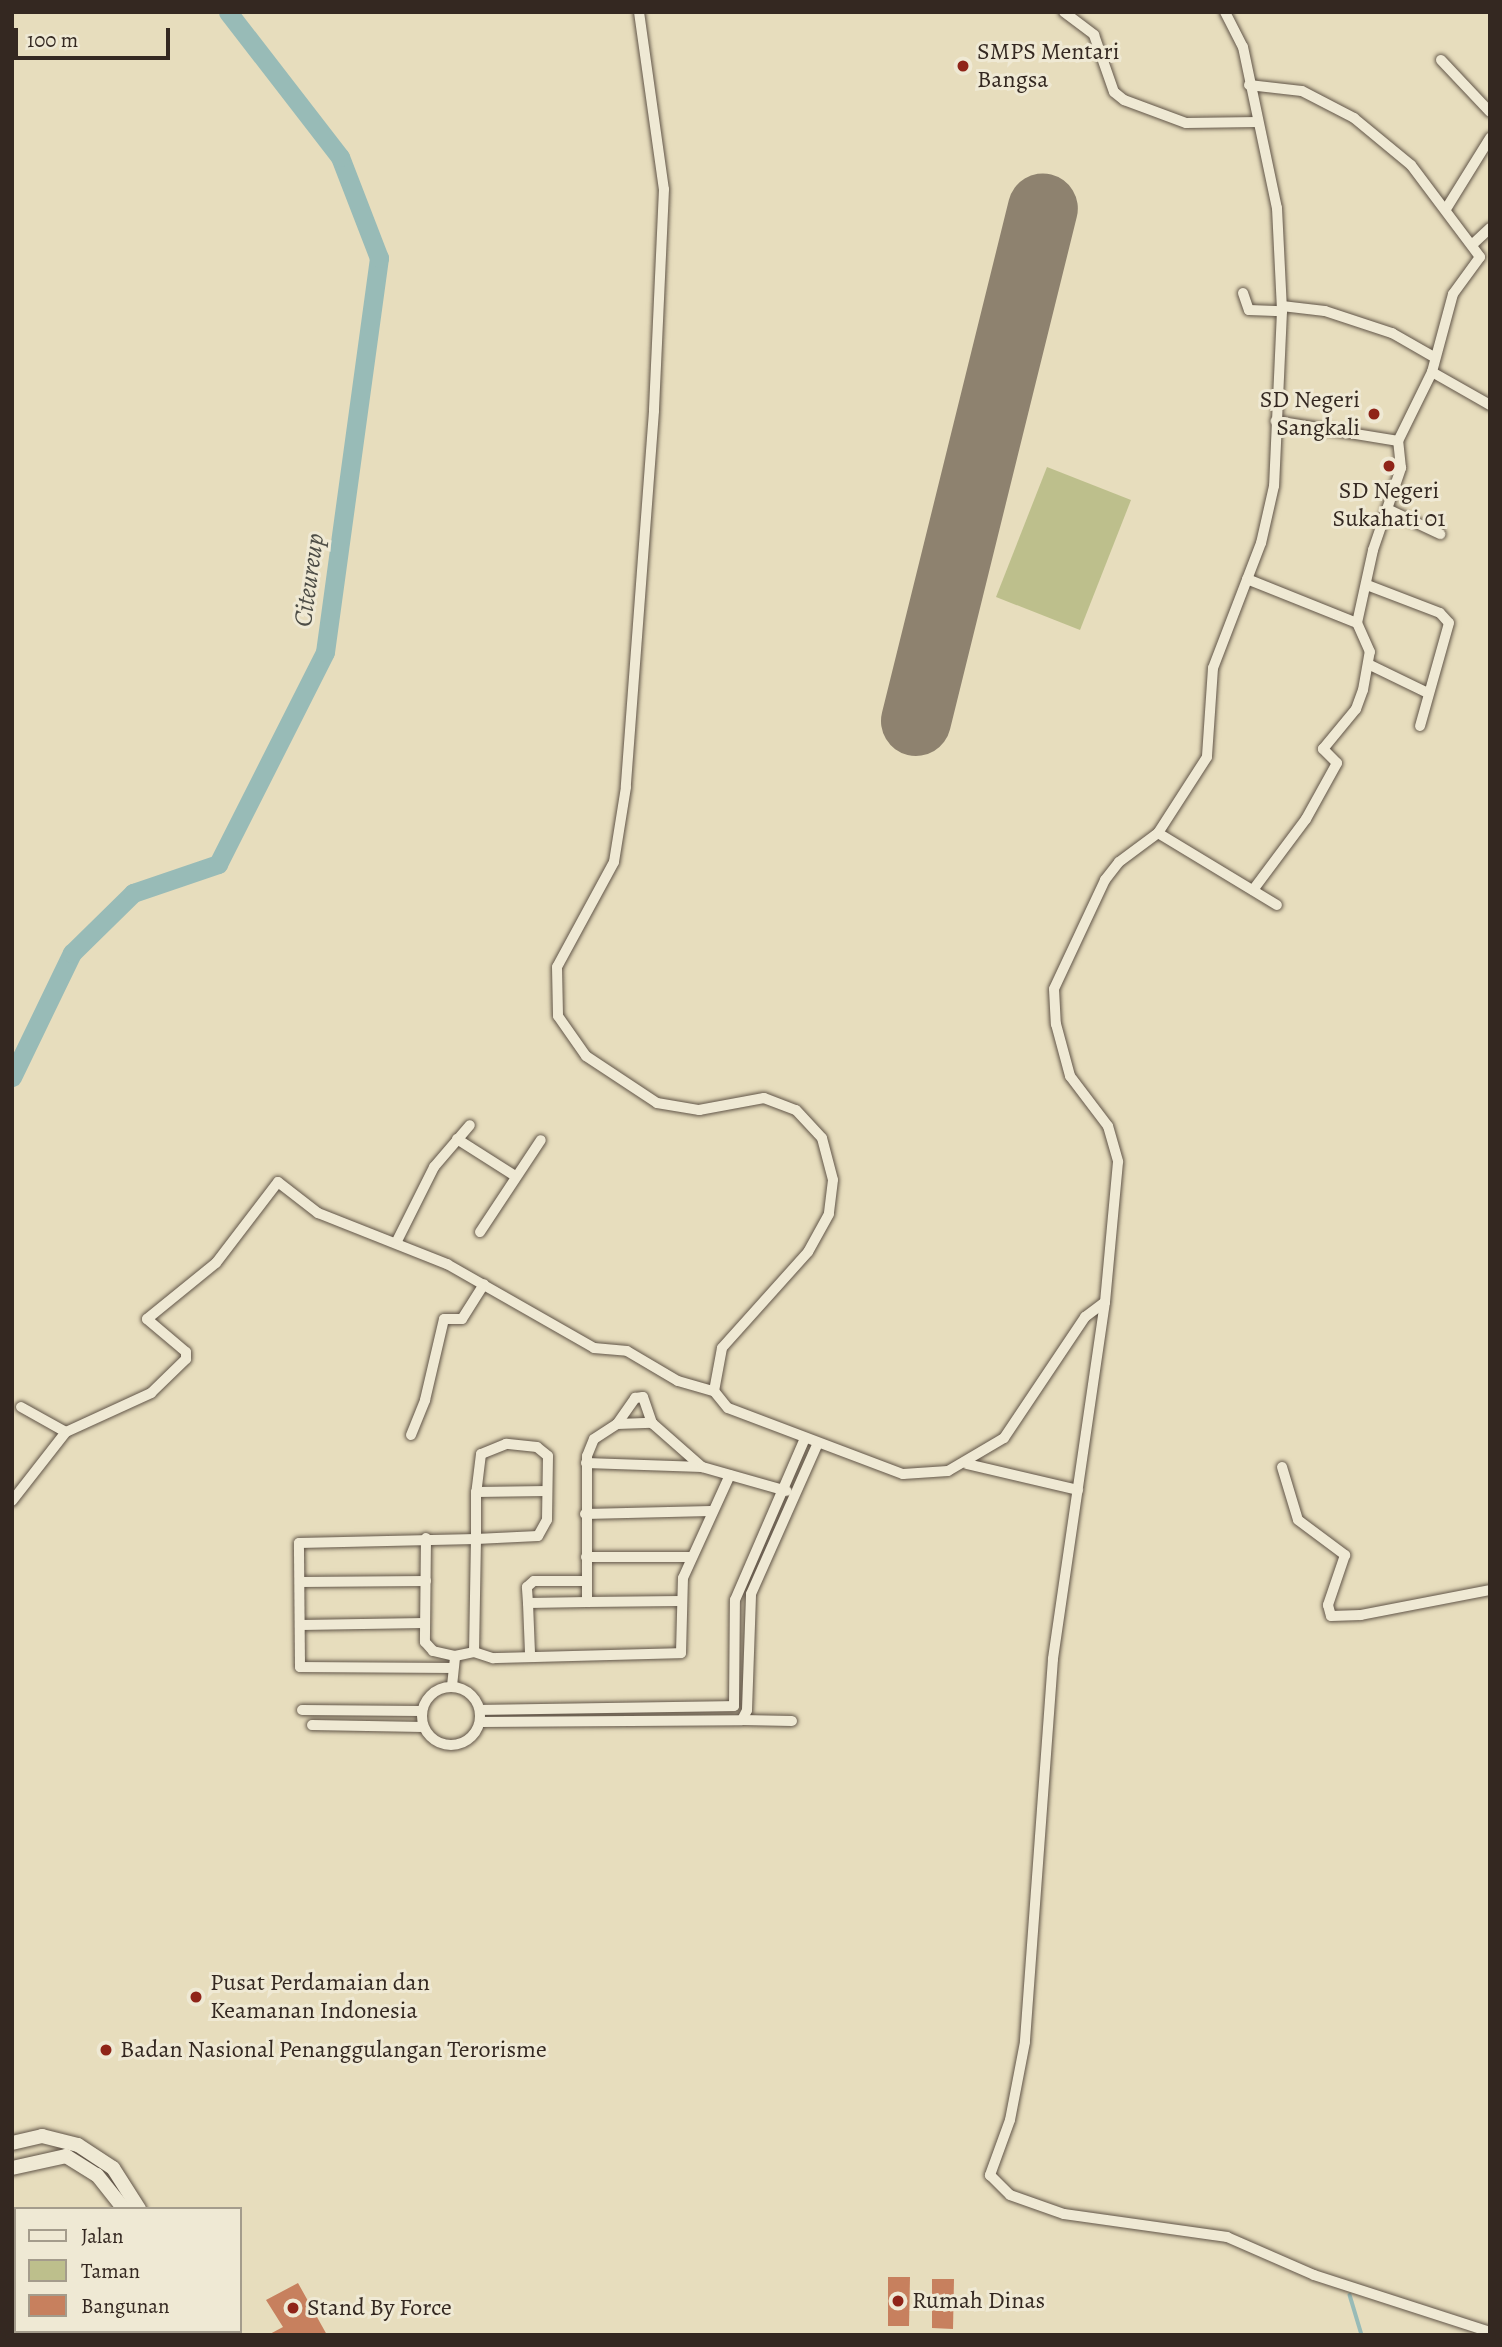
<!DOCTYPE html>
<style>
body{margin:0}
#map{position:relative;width:1502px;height:2347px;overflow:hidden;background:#e7ddbd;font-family:Alegreya,serif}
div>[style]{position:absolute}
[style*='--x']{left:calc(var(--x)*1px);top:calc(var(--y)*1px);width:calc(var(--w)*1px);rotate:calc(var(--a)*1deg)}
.green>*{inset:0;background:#bdbf8c}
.stream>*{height:3.5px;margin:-1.75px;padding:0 1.75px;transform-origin:1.75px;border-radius:1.75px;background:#98bbb7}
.river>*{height:19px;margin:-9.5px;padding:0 9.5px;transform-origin:9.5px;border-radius:9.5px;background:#98bbb7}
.runway>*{height:70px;margin:-35px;padding:0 35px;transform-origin:35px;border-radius:35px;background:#8e826f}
.building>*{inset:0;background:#c7805e}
.roads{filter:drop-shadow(0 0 2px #615548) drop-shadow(0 0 2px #615548)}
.street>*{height:10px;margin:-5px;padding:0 5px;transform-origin:5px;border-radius:5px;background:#efe9d4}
.street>.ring{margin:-5px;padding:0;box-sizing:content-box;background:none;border:10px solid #efe9d4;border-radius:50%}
.secondary>*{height:14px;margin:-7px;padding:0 7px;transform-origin:7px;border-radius:7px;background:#efe9d4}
.dots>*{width:19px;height:19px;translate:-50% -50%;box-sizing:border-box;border:4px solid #efe9d4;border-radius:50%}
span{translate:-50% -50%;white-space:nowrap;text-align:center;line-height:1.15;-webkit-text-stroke:6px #efe9d4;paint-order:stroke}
.poi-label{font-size:24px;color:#342821}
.left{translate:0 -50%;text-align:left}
.right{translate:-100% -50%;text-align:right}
.water-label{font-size:26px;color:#4d4d46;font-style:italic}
.frame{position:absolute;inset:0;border:14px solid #342821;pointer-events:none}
.legend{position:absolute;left:14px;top:2207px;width:228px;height:126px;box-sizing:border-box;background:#efe9d4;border:2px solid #a49c8c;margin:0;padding:9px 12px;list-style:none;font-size:21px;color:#342821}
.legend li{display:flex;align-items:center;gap:14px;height:35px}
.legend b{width:35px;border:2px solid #a49c8c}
.scale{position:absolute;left:14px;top:28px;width:156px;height:32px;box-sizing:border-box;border:4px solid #342821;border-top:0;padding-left:9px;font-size:21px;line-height:24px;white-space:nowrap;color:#342821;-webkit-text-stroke:5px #efe9d4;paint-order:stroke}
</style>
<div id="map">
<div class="green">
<i style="clip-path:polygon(1047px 467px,1131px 500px,1080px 630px,996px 597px)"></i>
</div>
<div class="stream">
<i style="--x:1350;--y:2295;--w:42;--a:73.3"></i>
</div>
<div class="river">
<i style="--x:12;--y:1077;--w:138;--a:-64.2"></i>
<i style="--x:72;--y:953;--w:86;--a:-44.5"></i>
<i style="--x:133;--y:893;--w:90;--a:-18.8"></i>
<i style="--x:218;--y:864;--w:237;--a:-63.2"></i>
<i style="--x:325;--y:652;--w:398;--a:-82.2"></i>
<i style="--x:379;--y:258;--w:108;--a:-111.1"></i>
<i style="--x:340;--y:157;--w:183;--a:-127.7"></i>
</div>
<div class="runway">
<i style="--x:916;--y:721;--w:528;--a:-76.1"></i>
</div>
<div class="building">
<i style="clip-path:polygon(888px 2277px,910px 2277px,909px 2326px,888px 2326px)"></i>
<i style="clip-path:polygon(932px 2279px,954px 2279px,953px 2329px,932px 2328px)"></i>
<i style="clip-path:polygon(298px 2283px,327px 2335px,268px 2335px,283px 2327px,266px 2300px)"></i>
</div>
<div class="roads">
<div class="street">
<i style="--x:639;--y:12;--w:179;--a:82"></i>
<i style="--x:664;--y:189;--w:222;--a:92.6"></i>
<i style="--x:654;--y:411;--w:377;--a:94.3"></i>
<i style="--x:626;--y:787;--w:76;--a:99.1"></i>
<i style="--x:614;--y:862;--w:119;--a:118.5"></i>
<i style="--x:557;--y:967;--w:49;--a:88.8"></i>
<i style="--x:558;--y:1016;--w:49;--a:55"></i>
<i style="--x:586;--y:1056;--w:85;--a:33.5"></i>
<i style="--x:657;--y:1103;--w:43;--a:9.5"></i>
<i style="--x:699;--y:1110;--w:66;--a:-10.5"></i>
<i style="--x:764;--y:1098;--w:34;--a:21"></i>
<i style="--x:796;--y:1110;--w:38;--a:47"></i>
<i style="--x:822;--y:1138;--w:43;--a:75.3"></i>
<i style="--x:833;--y:1180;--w:34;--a:97"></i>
<i style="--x:829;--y:1214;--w:43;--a:118.9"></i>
<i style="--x:808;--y:1252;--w:129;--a:131.9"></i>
<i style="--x:722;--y:1348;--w:44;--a:100.5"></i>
<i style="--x:714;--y:1391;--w:22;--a:51"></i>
<i style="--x:728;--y:1408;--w:187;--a:20.7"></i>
<i style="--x:903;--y:1474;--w:45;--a:-3.8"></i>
<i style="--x:948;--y:1471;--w:65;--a:-30.5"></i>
<i style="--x:1004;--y:1438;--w:146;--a:-56.2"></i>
<i style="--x:1085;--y:1317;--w:25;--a:-37"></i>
<i style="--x:1064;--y:12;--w:38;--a:37"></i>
<i style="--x:1094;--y:35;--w:60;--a:70.7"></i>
<i style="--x:1114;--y:92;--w:13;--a:39"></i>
<i style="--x:1124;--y:100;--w:66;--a:20.4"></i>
<i style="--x:1186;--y:123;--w:72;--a:-0.8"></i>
<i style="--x:1225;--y:12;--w:39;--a:63"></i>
<i style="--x:1243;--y:47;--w:165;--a:78.1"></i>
<i style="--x:1277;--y:208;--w:103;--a:87.2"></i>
<i style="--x:1282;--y:311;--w:175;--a:92.6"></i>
<i style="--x:1274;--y:486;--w:58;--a:102.8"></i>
<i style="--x:1261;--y:543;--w:134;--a:111"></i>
<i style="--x:1213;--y:668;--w:89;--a:93.9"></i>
<i style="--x:1207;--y:757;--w:90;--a:122.8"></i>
<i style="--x:1158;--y:833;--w:49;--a:143.4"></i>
<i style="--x:1119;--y:862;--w:23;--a:128"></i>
<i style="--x:1105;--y:880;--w:120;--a:115.1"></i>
<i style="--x:1054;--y:989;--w:35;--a:87"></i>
<i style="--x:1056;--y:1024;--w:54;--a:74.9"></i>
<i style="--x:1070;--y:1076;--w:63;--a:52.8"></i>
<i style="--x:1108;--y:1126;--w:37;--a:74"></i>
<i style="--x:1118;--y:1162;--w:141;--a:95.3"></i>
<i style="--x:1105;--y:1302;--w:361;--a:98.3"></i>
<i style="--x:1053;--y:1659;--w:384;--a:94.2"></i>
<i style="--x:1025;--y:2042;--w:79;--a:100.9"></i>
<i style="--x:1010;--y:2120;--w:59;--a:110"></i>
<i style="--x:990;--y:2175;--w:28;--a:45"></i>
<i style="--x:1010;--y:2195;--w:57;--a:19.4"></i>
<i style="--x:1064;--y:2214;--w:165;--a:8"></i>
<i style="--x:1227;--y:2237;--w:95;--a:23.6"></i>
<i style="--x:1314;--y:2275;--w:185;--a:17.9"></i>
<i style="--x:1441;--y:60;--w:71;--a:46.7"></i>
<i style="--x:1249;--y:85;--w:53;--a:6.5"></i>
<i style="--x:1302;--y:91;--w:59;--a:27.4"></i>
<i style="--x:1354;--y:118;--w:74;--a:39.5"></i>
<i style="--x:1411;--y:165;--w:115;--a:53.1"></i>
<i style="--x:1480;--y:257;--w:46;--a:126.1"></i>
<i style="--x:1453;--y:294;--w:81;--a:105.1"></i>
<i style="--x:1432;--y:372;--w:77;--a:116.2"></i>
<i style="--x:1398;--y:441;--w:124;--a:-170.7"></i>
<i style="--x:1446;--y:209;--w:84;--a:-58.2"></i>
<i style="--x:1474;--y:243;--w:22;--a:-43"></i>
<i style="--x:1243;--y:293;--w:18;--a:71"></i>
<i style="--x:1249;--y:310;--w:33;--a:2"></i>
<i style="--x:1282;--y:306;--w:43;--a:6.6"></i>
<i style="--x:1325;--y:311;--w:71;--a:18.2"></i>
<i style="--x:1392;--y:333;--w:48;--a:29.7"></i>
<i style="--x:1432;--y:372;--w:67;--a:29.6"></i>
<i style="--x:1387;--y:509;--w:59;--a:25.3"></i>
<i style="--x:1247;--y:579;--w:118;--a:21.8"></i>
<i style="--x:1367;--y:585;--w:78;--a:21"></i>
<i style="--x:1440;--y:613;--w:13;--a:48"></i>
<i style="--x:1449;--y:623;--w:107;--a:105.7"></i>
<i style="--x:1368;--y:664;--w:67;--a:25.8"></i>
<i style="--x:1158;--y:833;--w:139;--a:31.2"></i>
<i style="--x:1253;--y:890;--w:89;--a:-53.3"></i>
<i style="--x:1306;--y:819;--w:64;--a:-61"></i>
<i style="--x:1337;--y:763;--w:20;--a:-135"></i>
<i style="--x:1323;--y:749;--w:52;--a:-50.5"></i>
<i style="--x:1356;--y:709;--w:20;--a:-70"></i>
<i style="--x:1363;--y:690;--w:39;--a:-80"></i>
<i style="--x:1370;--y:652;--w:32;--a:-114"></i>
<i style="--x:1357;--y:623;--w:75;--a:-77.6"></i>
<i style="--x:1373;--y:550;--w:87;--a:-71.1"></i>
<i style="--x:1401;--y:468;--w:27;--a:-96"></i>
<i style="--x:457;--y:1139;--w:69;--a:32.5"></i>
<i style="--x:480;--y:1232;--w:110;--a:-56.5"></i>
<i style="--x:397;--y:1241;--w:83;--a:-63.4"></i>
<i style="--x:434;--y:1167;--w:55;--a:-49.4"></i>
<i style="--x:21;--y:1407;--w:51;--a:29.1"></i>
<i style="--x:617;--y:1424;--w:35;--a:-2"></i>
<i style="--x:411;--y:1435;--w:38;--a:-68"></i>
<i style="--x:425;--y:1400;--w:83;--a:-76.8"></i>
<i style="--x:444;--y:1319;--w:18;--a:0"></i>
<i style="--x:462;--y:1319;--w:41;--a:-57.8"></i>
<i style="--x:586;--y:1463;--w:116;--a:2"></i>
<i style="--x:967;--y:1464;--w:114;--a:13.2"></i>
<i style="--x:1282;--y:1467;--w:55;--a:73.2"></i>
<i style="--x:1298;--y:1520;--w:59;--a:36.7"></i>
<i style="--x:1345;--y:1555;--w:53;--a:108.8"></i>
<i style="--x:1328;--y:1605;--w:11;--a:75"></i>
<i style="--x:1331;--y:1616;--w:30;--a:-2"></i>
<i style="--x:1361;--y:1615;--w:131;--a:-11"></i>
<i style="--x:476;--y:1492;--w:71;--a:-0.8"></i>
<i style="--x:12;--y:1501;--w:88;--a:-52"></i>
<i style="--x:66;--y:1432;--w:94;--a:-24.6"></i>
<i style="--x:151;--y:1393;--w:49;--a:-44.2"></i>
<i style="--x:186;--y:1359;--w:7;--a:-90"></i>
<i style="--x:186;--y:1352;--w:51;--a:-139.8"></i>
<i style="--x:147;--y:1319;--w:89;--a:-39.1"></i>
<i style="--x:216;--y:1263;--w:102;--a:-52.6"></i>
<i style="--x:278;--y:1182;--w:51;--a:37.8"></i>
<i style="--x:318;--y:1213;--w:139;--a:21.6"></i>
<i style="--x:447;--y:1264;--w:169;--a:29.7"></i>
<i style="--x:594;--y:1348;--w:33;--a:5"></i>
<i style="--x:627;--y:1351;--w:59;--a:30.5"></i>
<i style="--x:678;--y:1381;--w:37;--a:16"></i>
<i style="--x:585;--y:1514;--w:126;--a:-1.4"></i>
<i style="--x:426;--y:1538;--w:104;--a:90.6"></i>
<i style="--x:425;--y:1642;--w:12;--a:48"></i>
<i style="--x:433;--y:1651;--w:23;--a:13"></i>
<i style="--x:586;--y:1557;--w:104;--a:0"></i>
<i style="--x:300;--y:1582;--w:126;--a:-0.5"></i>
<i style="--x:587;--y:1602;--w:94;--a:-0.6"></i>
<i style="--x:528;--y:1603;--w:16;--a:-94"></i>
<i style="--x:527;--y:1587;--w:9;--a:-41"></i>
<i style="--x:534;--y:1581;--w:52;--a:0"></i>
<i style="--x:301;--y:1625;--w:123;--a:-0.9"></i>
<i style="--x:530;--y:1653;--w:50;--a:-92.3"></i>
<i style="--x:528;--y:1603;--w:59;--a:-1"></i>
<i style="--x:587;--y:1602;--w:146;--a:-90"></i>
<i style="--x:587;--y:1456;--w:18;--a:-68"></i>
<i style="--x:594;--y:1439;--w:27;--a:-33"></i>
<i style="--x:617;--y:1424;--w:32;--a:-55"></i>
<i style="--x:635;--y:1398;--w:8;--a:-7"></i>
<i style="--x:643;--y:1397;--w:28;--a:71"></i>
<i style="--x:652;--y:1423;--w:67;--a:41.3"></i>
<i style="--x:702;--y:1467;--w:88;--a:15.8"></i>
<i style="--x:452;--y:1668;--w:152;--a:-179.6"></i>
<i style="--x:300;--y:1667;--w:124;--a:-90.5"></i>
<i style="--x:299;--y:1543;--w:177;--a:-1.3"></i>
<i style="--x:476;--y:1539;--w:62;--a:-2.8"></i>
<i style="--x:538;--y:1536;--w:18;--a:-61"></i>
<i style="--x:547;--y:1520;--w:64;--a:-89.1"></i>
<i style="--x:548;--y:1456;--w:14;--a:-141"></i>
<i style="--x:537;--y:1447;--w:31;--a:-174"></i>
<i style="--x:506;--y:1444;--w:27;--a:158"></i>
<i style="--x:481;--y:1454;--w:38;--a:97"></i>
<i style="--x:476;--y:1492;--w:47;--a:90"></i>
<i style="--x:476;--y:1539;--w:113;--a:91"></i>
<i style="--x:452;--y:1686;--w:30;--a:-84"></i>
<i style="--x:455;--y:1656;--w:19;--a:-12"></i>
<i style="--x:474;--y:1652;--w:20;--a:18"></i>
<i style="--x:493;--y:1658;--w:188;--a:-1.5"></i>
<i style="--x:681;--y:1653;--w:75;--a:-88.5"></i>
<i style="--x:683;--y:1578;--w:113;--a:-65.5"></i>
<i class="ring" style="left:422px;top:1687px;width:48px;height:48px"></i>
<i style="--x:302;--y:1710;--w:119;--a:0.5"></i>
<i style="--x:480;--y:1710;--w:254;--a:-0.9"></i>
<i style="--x:734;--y:1706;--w:106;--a:-89.5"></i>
<i style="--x:735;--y:1600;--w:176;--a:-66.6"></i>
<i style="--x:742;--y:1720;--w:50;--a:1.1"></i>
<i style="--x:480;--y:1722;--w:262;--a:-0.4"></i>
<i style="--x:742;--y:1720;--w:11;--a:-63"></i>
<i style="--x:747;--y:1710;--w:116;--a:-88"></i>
<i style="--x:751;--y:1594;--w:165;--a:-66.1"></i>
<i style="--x:312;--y:1725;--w:111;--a:1"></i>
</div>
<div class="secondary">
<i style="--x:12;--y:2143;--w:31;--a:-13"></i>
<i style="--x:42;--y:2136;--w:37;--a:14"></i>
<i style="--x:78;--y:2145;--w:42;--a:33.3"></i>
<i style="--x:113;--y:2168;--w:49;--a:57.6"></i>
<i style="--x:12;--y:2168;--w:55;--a:-12.5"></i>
<i style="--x:66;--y:2156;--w:36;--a:32"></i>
<i style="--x:97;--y:2175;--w:43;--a:51.5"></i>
<i style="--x:129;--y:2335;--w:4;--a:-90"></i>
<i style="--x:147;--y:2335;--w:4;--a:-90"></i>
</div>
</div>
<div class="dots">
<i style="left:963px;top:66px;background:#8f2418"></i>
<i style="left:1374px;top:414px;background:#8f2418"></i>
<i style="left:1389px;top:466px;background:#8f2418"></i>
<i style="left:196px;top:1997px;background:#8f2418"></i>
<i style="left:106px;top:2050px;background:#8f2418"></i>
<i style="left:898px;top:2301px;background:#8f2418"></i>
<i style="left:293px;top:2308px;background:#8f2418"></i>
</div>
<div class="poi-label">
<span class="left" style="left:977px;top:66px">SMPS Mentari<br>Bangsa</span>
<span class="right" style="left:1360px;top:414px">SD Negeri<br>Sangkali</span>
<span style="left:1389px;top:505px">SD Negeri<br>Sukahati 01</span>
<span class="left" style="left:210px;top:1997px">Pusat Perdamaian dan<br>Keamanan Indonesia</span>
<span class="left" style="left:120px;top:2050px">Badan Nasional Penanggulangan Terorisme</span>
<span class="left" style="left:912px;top:2301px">Rumah Dinas</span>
<span class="left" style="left:307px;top:2308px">Stand By Force</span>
</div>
<div class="water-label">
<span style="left:309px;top:580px;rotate:-82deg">Citeureup</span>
</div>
<div class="frame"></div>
<ul class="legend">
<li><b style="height:9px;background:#efe9d4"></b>Jalan</li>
<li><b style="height:19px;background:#bdbf8c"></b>Taman</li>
<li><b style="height:19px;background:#c7805e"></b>Bangunan</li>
</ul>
<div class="scale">100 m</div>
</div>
